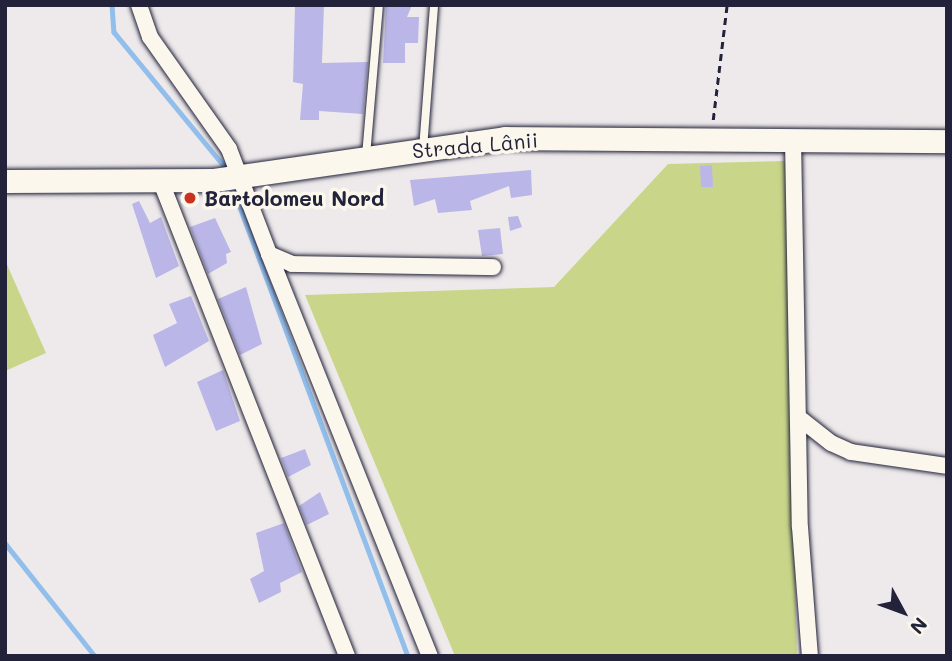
<!DOCTYPE html>
<meta charset="utf-8">
<style>
body{margin:0}
#map{position:relative;width:952px;height:661px;overflow:hidden;background:#eeeaeb;font-family:Mali,sans-serif}
div>[style]{position:absolute}
[style*='--x']{left:calc(var(--x)*1px);top:calc(var(--y)*1px);width:calc(var(--w)*1px);rotate:calc(var(--a)*1deg)}
.green>*{inset:0;background:#c9d689}
.stream>*{height:4.5px;margin:-2.25px;padding:0 2.25px;transform-origin:2.25px;border-radius:2.25px;background:#91beeb}
.building>*{inset:0;background:#bab6e7}
.path>*{height:2.5px;margin-top:-1.25px;transform-origin:0;background:repeating-linear-gradient(90deg,#22223b 0 7px,transparent 0 12px)}
.roads{filter:drop-shadow(0 0 2px #22223b) drop-shadow(0 0 2px #22223b)}
.lane>*{height:8px;margin:-4px;padding:0 4px;transform-origin:4px;border-radius:4px;background:#fbf7ec}
.street>*{height:16px;margin:-8px;padding:0 8px;transform-origin:8px;border-radius:8px;background:#fbf7ec}
.secondary>*{height:23px;margin:-11.5px;padding:0 11.5px;transform-origin:11.5px;border-radius:11.5px;background:#fbf7ec}
.dots>*{width:19px;height:19px;translate:-50% -50%;box-sizing:border-box;border:4px solid #fbf7ec;border-radius:50%}
span{translate:-50% -50%;white-space:nowrap;text-align:center;line-height:1.15;-webkit-text-stroke:7px #fbf7ec;paint-order:stroke}
.street-label{font-size:21px;color:#22223b}
.poi-label{font-size:21px;color:#22223b;font-weight:700}
.left{translate:0 -50%;text-align:left}
.frame{position:absolute;inset:0;border:7px solid #22223b;pointer-events:none}
.north{position:absolute;left:868px;top:577px;width:70px;height:70px;-webkit-text-stroke:5px #fbf7ec;paint-order:stroke;rotate:131deg;font-size:19px;font-weight:700;line-height:28px;text-align:center;color:#22223b}
.north::after{content:'';display:block;margin:auto;width:24px;height:32px;background:#22223b;clip-path:polygon(50% 0,100% 100%,50% 72%,0 100%)}
</style>
<div id="map">
<div class="green">
<i style="clip-path:polygon(785px 161px,797px 656px,455px 656px,305px 295px,554px 287px,668px 164px)"></i>
<i style="clip-path:polygon(5px 260px,46px 353px,5px 371px)"></i>
</div>
<div class="stream">
<i style="--x:112;--y:5;--w:27;--a:86"></i>
<i style="--x:114;--y:32;--w:173;--a:50.6"></i>
<i style="--x:234;--y:191;--w:496;--a:69.5"></i>
<i style="--x:5;--y:543;--w:144;--a:51.5"></i>
</div>
<div class="building">
<i style="clip-path:polygon(295px 5px,324px 5px,322px 63px,368px 62px,363px 114px,319px 111px,319px 120px,300px 120px,303px 84px,293px 82px)"></i>
<i style="clip-path:polygon(386px 5px,412px 5px,407px 17px,419px 17px,418px 43px,405px 43px,405px 63px,383px 63px)"></i>
<i style="clip-path:polygon(712px 165px,713px 187px,701px 187px,700px 166px)"></i>
<i style="clip-path:polygon(531px 170px,532px 195px,511px 198px,509px 186px,470px 201px,472px 210px,438px 213px,435px 199px,414px 206px,410px 180px)"></i>
<i style="clip-path:polygon(139px 201px,150px 223px,161px 217px,179px 266px,156px 278px,132px 204px)"></i>
<i style="clip-path:polygon(518px 216px,522px 227px,510px 231px,508px 217px)"></i>
<i style="clip-path:polygon(215px 218px,231px 252px,226px 254px,227px 263px,208px 274px,190px 227px)"></i>
<i style="clip-path:polygon(500px 228px,503px 254px,482px 256px,478px 230px)"></i>
<i style="clip-path:polygon(246px 287px,262px 344px,240px 355px,218px 299px)"></i>
<i style="clip-path:polygon(191px 296px,209px 341px,165px 367px,153px 335px,177px 323px,169px 304px)"></i>
<i style="clip-path:polygon(223px 370px,240px 421px,216px 431px,197px 382px)"></i>
<i style="clip-path:polygon(305px 449px,311px 465px,288px 477px,281px 458px)"></i>
<i style="clip-path:polygon(320px 492px,329px 514px,307px 525px,299px 506px)"></i>
<i style="clip-path:polygon(284px 523px,302px 572px,280px 583px,281px 592px,259px 603px,250px 579px,264px 571px,256px 533px)"></i>
</div>
<div class="path">
<i style="--x:713;--y:120;--w:116;--a:-83.1"></i>
</div>
<div class="roads">
<div class="lane">
<i style="--x:423;--y:149;--w:144;--a:-85.6"></i>
<i style="--x:366;--y:156;--w:152;--a:-85.1"></i>
</div>
<div class="street">
<i style="--x:139;--y:5;--w:34;--a:71"></i>
<i style="--x:150;--y:37;--w:137;--a:54.8"></i>
<i style="--x:229;--y:149;--w:112;--a:69.1"></i>
<i style="--x:269;--y:254;--w:25;--a:23"></i>
<i style="--x:292;--y:264;--w:201;--a:0.9"></i>
<i style="--x:793;--y:139;--w:388;--a:89"></i>
<i style="--x:800;--y:527;--w:129;--a:85.6"></i>
<i style="--x:161;--y:182;--w:509;--a:68.57"></i>
<i style="--x:269;--y:254;--w:433;--a:68.2"></i>
<i style="--x:798;--y:417;--w:42;--a:38.2"></i>
<i style="--x:831;--y:443;--w:22;--a:24"></i>
<i style="--x:851;--y:452;--w:97;--a:8.3"></i>
</div>
<div class="secondary">
<i style="--x:5;--y:181;--w:209;--a:-0.3"></i>
<i style="--x:214;--y:180;--w:294;--a:-8.2"></i>
<i style="--x:505;--y:138;--w:442;--a:0.4"></i>
</div>
</div>
<div class="dots">
<i style="left:190px;top:198px;background:#c8321e"></i>
</div>
<div class="street-label">
<span style="left:475px;top:145px;rotate:-5deg">Strada Lânii</span>
</div>
<div class="poi-label">
<span class="left" style="left:204px;top:198px">Bartolomeu Nord</span>
</div>
<div class="frame"></div>
<div class="north">N</div>
</div>
